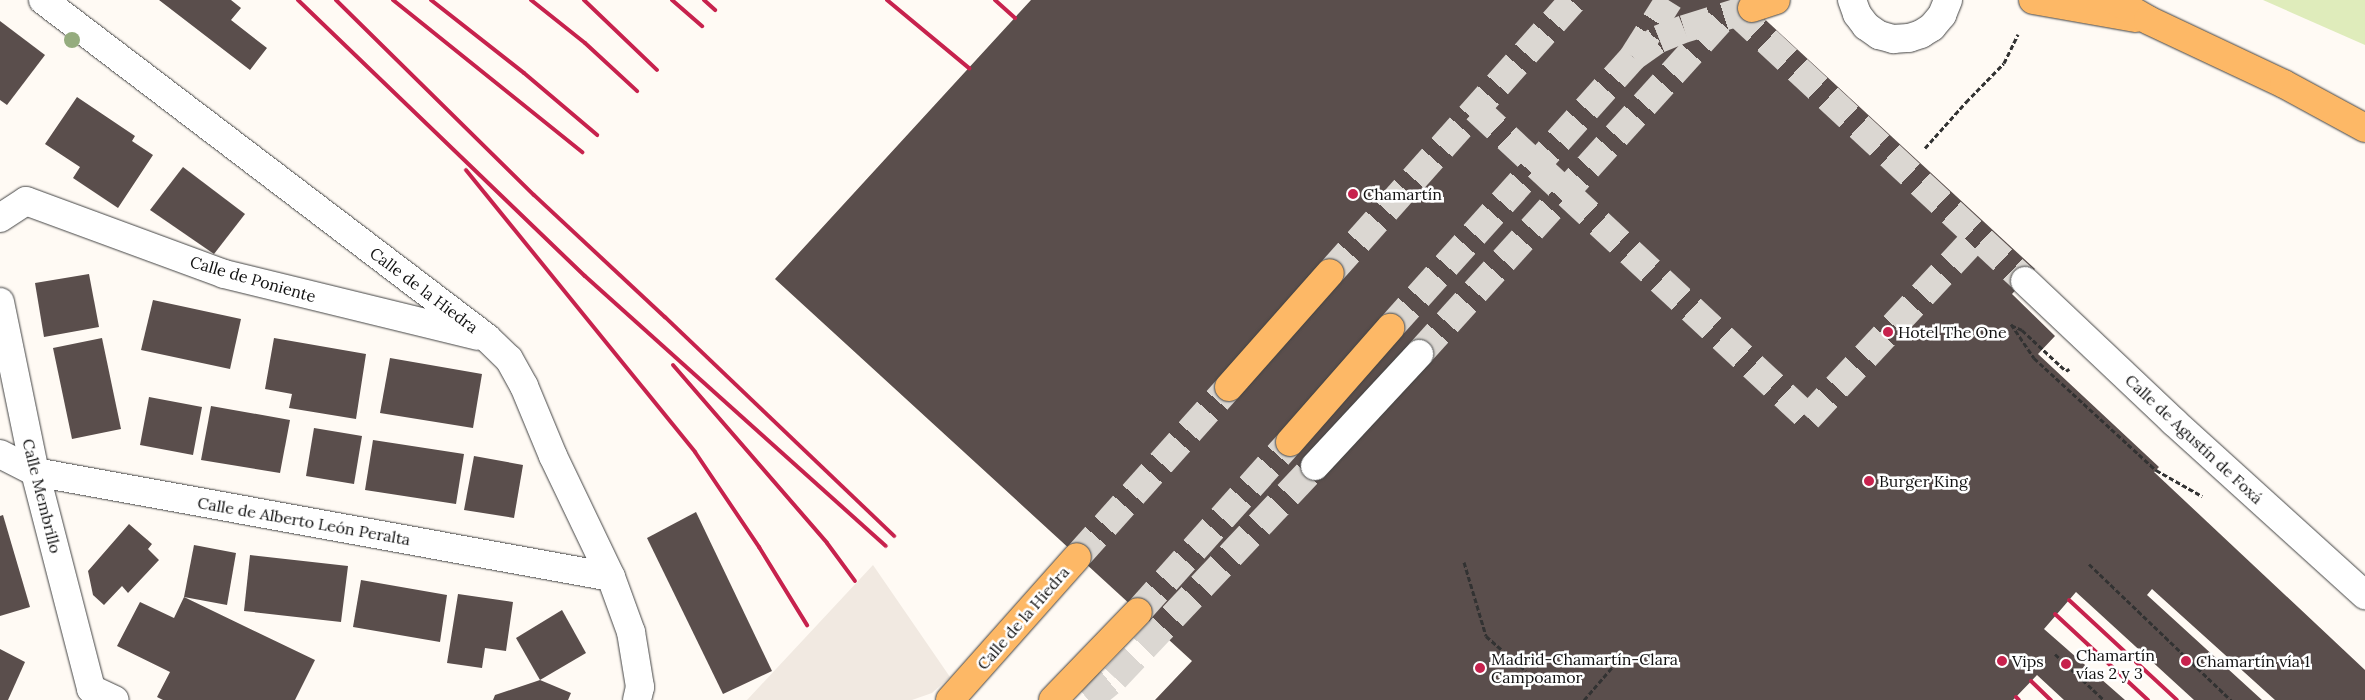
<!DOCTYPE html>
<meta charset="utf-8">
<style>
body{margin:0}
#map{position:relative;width:2365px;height:700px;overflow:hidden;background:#fffaf4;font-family:Lora,serif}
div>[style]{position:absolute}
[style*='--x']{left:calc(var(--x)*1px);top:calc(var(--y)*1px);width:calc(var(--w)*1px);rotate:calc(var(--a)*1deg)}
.green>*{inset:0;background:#dfecbb}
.plaza>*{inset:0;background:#f1e9e1}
.building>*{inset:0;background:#5a4e4c}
.minor-tunnel>*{height:28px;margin-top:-14px;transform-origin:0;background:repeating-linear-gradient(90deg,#dbd7d2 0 28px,transparent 0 42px)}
.major-tunnel>*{height:28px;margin-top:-14px;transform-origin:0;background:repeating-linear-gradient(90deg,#dbd7d2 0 28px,transparent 0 42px)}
.path>*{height:3px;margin-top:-1.5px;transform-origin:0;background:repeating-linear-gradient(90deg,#323232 0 5px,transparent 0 7.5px)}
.roads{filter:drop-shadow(0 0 1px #434343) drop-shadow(0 0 1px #434343)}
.minor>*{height:28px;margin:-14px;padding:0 14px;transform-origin:14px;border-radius:14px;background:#fff}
.major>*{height:28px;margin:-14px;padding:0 14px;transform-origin:14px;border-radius:14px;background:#fdb866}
.rail>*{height:4px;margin:-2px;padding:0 2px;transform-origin:2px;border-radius:2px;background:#c7224d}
.trees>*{width:16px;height:16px;margin:-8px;border-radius:50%;background:#95ac7e}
.dots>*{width:14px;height:14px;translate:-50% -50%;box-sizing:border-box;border:2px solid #fff;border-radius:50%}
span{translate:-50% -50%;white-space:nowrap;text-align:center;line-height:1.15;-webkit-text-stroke:5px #fff;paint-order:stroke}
.poi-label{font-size:16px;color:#101010}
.left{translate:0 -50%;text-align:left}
.street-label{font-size:16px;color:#101010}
</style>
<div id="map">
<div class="green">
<i style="clip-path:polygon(2263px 0,2365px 0,2365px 45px)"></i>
</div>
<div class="plaza">
<i style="clip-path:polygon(873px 565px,950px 677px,932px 693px,912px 700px,747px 700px)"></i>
</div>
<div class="building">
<i style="clip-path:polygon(159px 0,231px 0,241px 8px,231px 20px,267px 48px,250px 70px)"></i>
<i style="clip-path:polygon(1031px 0,1744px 0,2035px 269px,2012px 294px,2055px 336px,2038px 354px,2159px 467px,2154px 472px,2365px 670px,2365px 700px,2275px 700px,2152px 589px,2147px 595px,2262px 700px,2194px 700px,2076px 592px,2044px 629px,2125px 700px,2064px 700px,2037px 675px,2013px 700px,1155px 700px,1192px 661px,775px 279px)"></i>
<i style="clip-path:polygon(0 21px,45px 55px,7px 105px,0 100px)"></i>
<i style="clip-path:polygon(77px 97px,135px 136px,132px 141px,153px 155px,118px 208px,73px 178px,80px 167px,45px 144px)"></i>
<i style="clip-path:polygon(183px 167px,245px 214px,214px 254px,150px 210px)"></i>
<i style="clip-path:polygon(89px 274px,99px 327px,44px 337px,35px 283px)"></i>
<i style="clip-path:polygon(153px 300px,241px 319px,230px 369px,141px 350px)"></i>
<i style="clip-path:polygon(102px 338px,121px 429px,72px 439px,53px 348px)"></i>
<i style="clip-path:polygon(274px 338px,366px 354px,356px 419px,289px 408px,292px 394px,265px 389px)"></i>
<i style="clip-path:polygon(390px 358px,482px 374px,473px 428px,380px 413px)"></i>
<i style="clip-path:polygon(149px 397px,202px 407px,193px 455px,140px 445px)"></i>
<i style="clip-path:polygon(211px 406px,290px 420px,280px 473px,201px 460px)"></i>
<i style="clip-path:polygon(314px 428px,362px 436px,354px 484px,306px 476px)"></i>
<i style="clip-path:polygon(373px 440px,464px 454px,456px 504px,365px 490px)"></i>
<i style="clip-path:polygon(474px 456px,523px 465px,514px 518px,464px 510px)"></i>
<i style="clip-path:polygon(696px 512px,772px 671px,723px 694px,647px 538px)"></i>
<i style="clip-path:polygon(3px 515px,30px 607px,0 616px,0 516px)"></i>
<i style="clip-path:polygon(129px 524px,152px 544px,148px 549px,159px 560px,128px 593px,122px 586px,104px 605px,93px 595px,88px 571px)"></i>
<i style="clip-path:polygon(194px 545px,236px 553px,227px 605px,184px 597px)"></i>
<i style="clip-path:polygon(250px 555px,348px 566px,341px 622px,244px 611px)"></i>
<i style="clip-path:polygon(361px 580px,447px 595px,440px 642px,353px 627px)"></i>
<i style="clip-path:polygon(458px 594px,513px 602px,506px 651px,485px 648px,482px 668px,447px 663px)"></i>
<i style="clip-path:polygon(184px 597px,315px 660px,295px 700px,163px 700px,157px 697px,170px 672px,117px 646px,140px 602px,174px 618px)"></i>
<i style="clip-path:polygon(562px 610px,586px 653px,540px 680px,516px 638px)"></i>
<i style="clip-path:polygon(0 649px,25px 662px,8px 700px,0 700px)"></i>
<i style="clip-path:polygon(540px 680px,571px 693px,568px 700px,493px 700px,495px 695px)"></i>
</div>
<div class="minor-tunnel">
<i style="--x:1736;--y:12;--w:395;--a:42.9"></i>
<i style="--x:1633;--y:57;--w:67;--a:-57.7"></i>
<i style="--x:1476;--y:109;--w:454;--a:42.9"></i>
<i style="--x:1808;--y:418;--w:248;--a:-47.1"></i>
<i style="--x:1419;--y:354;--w:454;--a:-47.9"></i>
<i style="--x:1088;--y:700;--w:35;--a:-39"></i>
<i style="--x:1115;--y:678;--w:291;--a:-46.7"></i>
</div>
<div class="major-tunnel">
<i style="--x:1330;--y:273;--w:365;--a:-48.3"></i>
<i style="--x:1390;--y:328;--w:364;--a:-48.1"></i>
<i style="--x:1633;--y:57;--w:32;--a:-35"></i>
<i style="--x:1659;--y:39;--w:27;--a:-22"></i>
<i style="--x:1684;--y:29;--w:71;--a:-17.2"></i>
<i style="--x:1077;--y:557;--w:228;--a:-48.2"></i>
<i style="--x:1138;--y:612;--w:228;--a:-48.2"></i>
</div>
<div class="path">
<i style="--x:1925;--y:148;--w:62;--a:-48.3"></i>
<i style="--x:1966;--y:102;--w:54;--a:-45.7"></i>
<i style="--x:2004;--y:63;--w:32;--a:-64"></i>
<i style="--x:2011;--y:324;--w:41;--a:55.9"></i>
<i style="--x:2034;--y:358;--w:166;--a:42.6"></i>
<i style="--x:2156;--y:470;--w:53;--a:29.5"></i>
<i style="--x:2011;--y:325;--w:12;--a:24"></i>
<i style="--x:2022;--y:330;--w:60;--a:43"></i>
<i style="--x:2066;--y:371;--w:4;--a:-34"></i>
<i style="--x:1464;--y:562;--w:77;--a:73.4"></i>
<i style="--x:1486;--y:636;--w:53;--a:41.2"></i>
<i style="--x:2089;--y:564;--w:197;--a:43.8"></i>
<i style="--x:2055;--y:654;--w:67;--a:43.2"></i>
<i style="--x:1584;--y:700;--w:57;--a:-49.3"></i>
</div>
<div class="roads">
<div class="minor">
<i style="--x:43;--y:0;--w:558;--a:37.28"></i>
<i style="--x:487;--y:338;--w:30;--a:44"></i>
<i style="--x:509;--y:359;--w:31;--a:61"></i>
<i style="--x:524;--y:386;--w:76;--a:67.5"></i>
<i style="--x:553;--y:456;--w:134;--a:64.4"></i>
<i style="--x:611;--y:577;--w:59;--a:70"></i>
<i style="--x:631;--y:632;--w:56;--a:80.7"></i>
<i style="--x:640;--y:687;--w:13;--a:103"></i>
<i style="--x:1852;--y:0;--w:15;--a:70"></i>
<i style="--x:1857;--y:14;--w:15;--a:53"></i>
<i style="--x:1866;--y:26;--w:16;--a:35"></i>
<i style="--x:1879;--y:35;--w:15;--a:16"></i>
<i style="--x:1893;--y:39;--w:16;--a:-4"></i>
<i style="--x:1909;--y:38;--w:13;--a:-18"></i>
<i style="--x:1921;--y:34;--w:13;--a:-32"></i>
<i style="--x:1932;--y:27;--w:16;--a:-50"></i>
<i style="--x:1942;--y:15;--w:16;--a:-68"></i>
<i style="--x:0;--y:218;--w:31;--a:-33"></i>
<i style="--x:26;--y:201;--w:211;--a:20.2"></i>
<i style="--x:224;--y:274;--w:261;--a:13.7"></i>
<i style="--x:2025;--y:281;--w:205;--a:43.4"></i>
<i style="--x:2174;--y:422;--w:258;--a:42.2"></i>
<i style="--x:0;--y:302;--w:174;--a:78.4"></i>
<i style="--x:35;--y:472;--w:224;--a:75.5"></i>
<i style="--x:0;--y:454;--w:39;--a:27"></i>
<i style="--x:35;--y:472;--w:585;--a:10.33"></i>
<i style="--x:1315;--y:466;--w:153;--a:-47.1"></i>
<i style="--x:91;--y:689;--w:26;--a:25"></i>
</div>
<div class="major">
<i style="--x:2033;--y:0;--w:104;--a:10"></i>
<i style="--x:2114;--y:0;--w:39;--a:30"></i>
<i style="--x:2148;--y:20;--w:150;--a:25.2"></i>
<i style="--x:2284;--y:84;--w:92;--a:28.5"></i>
<i style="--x:1752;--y:8;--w:25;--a:-18"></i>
<i style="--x:1229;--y:387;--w:152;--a:-48.5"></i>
<i style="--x:1290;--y:442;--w:152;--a:-48.7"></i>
<i style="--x:950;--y:700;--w:191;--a:-48.4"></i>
<i style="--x:1053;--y:700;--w:122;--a:-46"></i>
</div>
</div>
<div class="rail">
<i style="--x:298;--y:0;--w:398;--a:43.9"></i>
<i style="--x:585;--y:276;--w:404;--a:41.9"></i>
<i style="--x:336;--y:0;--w:278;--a:44.6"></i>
<i style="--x:534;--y:195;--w:179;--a:43"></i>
<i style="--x:665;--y:317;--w:317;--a:43.7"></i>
<i style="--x:393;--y:0;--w:243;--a:38.8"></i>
<i style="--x:431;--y:0;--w:118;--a:38.1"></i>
<i style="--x:524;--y:73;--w:96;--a:40.3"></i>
<i style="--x:531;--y:0;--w:69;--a:38.5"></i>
<i style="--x:585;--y:43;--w:71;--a:42.7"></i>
<i style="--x:584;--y:0;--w:101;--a:43.8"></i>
<i style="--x:672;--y:0;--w:40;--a:41"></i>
<i style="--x:704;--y:0;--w:15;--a:42"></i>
<i style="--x:887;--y:0;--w:107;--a:39.7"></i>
<i style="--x:995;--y:0;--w:27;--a:42"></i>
<i style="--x:466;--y:170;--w:363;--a:50.9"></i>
<i style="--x:695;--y:452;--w:115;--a:56"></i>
<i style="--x:759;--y:547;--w:92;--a:58.4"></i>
<i style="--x:673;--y:365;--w:235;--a:49.1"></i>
<i style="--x:827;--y:543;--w:47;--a:53.6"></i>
<i style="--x:2069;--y:600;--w:147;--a:42.8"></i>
<i style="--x:2055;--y:614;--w:127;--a:42.8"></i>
<i style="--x:2031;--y:681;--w:28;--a:44"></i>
<i style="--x:2016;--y:697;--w:4;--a:45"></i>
</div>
<div class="trees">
<i style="left:72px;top:40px"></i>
</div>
<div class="dots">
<i style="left:1353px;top:194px;background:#c7224d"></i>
<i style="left:1888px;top:332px;background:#c7224d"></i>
<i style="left:1869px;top:481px;background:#c7224d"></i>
<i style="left:2002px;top:661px;background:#c7224d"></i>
<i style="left:2186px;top:661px;background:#c7224d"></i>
<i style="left:2066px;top:664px;background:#c7224d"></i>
<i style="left:1480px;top:668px;background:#c7224d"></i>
</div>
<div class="poi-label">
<span class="left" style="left:1363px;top:194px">Chamartín</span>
<span class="left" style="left:1898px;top:332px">Hotel The One</span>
<span class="left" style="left:1879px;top:481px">Burger King</span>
<span class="left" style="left:2076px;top:664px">Chamartín<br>vías 2 y 3</span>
<span class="left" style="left:1491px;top:668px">Madrid-Chamartín-Clara<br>Campoamor</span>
<span class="left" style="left:2012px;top:661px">Vips</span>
<span class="left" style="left:2196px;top:661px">Chamartín vía 1</span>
</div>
<div class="street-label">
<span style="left:253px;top:279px;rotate:16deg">Calle de Poniente</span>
<span style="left:424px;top:290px;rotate:37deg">Calle de la Hiedra</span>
<span style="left:2194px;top:439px;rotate:43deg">Calle de Agustín de Foxá</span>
<span style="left:42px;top:496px;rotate:76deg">Calle Membrillo</span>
<span style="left:304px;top:521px;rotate:10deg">Calle de Alberto León Peralta</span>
<span style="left:1023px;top:618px;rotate:-49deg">Calle de la Hiedra</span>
</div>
</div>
